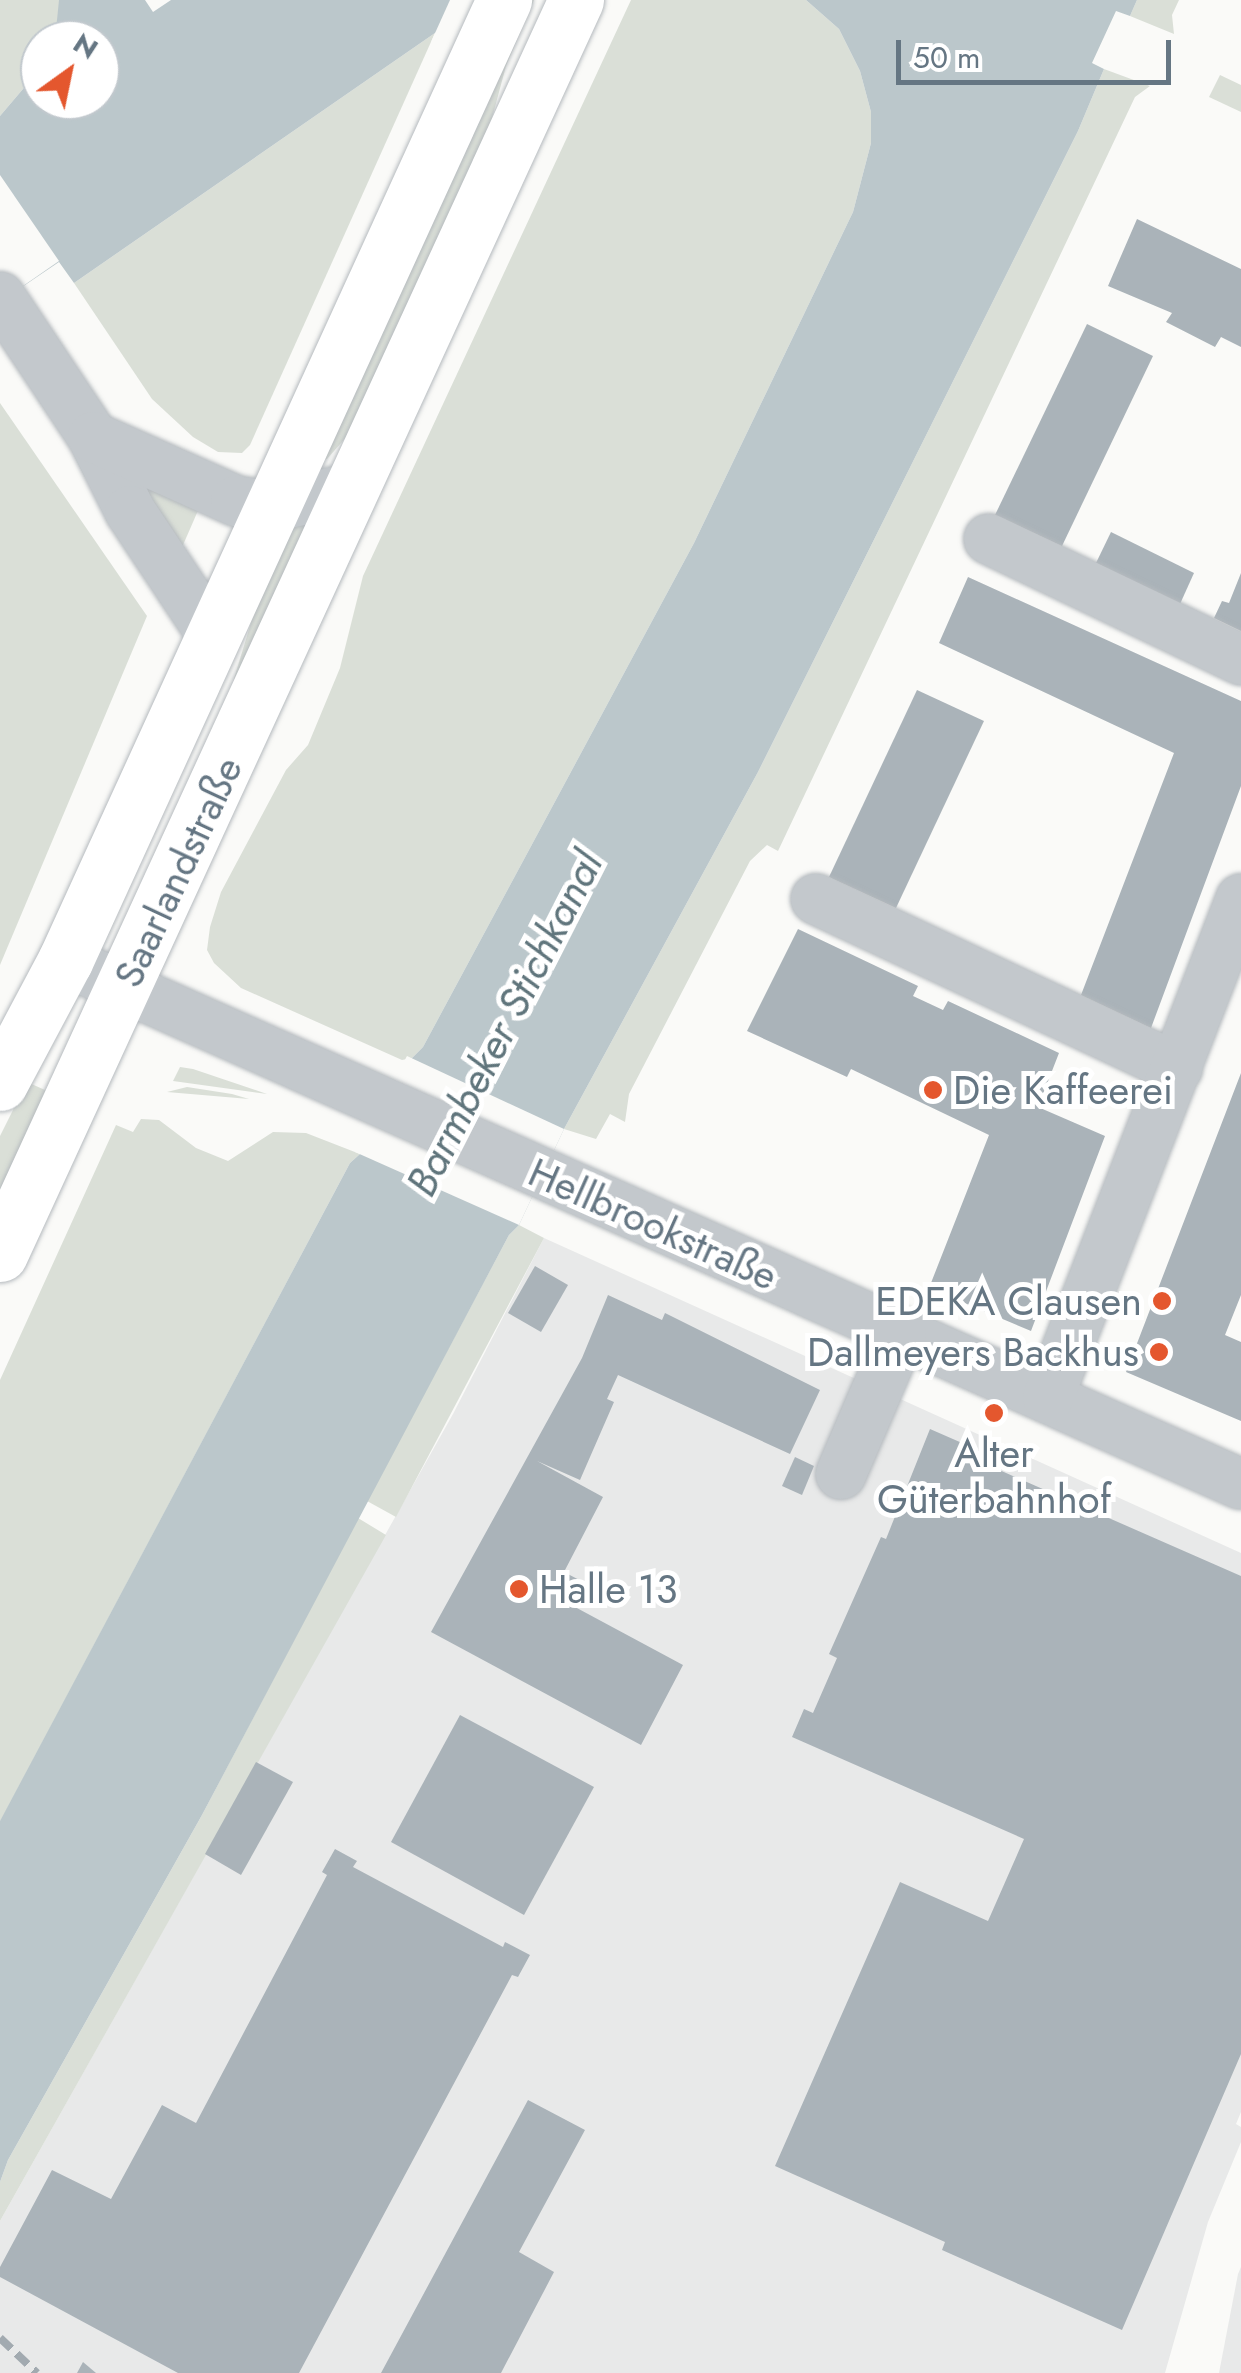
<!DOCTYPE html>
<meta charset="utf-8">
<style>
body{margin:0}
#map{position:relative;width:1241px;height:2373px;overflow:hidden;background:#fafaf8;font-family:Jost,sans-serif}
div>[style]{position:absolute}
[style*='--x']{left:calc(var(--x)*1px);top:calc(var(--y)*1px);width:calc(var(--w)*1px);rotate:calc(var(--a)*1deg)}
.built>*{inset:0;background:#e8e9e9}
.green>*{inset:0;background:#dadfd7}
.water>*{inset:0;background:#bbc7cb}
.pier>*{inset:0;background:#fafaf8}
.building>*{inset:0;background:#aab3b9}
.roads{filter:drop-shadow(0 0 2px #b5babe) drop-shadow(0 0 2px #b5babe)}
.minor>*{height:50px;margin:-25px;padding:0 25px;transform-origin:25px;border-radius:25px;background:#c3c8cc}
.major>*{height:55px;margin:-27.5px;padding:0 27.5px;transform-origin:27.5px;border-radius:27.5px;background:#fff}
.rail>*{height:8px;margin-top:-4px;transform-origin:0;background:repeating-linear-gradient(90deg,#a2aab0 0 15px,transparent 0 23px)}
.dots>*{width:28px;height:28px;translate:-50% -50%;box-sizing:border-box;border:5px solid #fff;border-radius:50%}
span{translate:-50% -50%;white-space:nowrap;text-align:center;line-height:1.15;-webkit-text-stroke:10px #fff;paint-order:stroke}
.street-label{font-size:40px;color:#657683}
.poi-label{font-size:40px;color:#657683}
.left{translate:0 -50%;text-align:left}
.right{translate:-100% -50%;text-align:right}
.water-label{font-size:42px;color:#60757c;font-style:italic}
.north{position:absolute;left:20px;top:20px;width:100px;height:100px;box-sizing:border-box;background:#fff;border:2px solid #c1c8cd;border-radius:50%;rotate:33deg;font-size:28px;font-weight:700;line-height:40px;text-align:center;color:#657683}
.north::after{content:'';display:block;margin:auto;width:35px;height:45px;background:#e4572e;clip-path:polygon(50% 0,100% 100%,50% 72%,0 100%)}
.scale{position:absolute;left:896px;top:40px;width:275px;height:45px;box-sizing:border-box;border:5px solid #657683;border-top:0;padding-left:12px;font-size:30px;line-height:35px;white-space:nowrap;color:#657683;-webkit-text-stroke:8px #fff;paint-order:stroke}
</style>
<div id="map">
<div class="built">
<i style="clip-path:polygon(544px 1238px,1241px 1553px,1241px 2112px,1236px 2124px,1241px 2127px,1241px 2142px,1208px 2222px,1165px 2373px,0 2373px,0 2221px,453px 1414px)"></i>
<i style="clip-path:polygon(1241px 2267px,1241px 2373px,1219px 2373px,1238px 2274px)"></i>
</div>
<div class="green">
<i style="clip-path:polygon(0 0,59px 0,59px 16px,55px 40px,40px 40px,40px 69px,0 116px)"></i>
<i style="clip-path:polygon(526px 0,534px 0,506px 66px,481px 159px,363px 418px,327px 459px,321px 460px)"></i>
<i style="clip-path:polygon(631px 0,806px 0,839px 29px,860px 71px,871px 112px,871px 143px,853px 212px,694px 543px,423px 1047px,412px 1058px,402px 1060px,241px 988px,214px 963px,207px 950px,210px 927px,221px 892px,286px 770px,308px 745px,340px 668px,363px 576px)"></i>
<i style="clip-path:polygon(1137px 0,1179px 0,1172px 15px,1174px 34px,1130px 16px)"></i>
<i style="clip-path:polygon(435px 33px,250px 445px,242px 453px,218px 452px,193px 437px,152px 399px,74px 283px)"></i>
<i style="clip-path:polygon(1104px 69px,1150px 86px,1135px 97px,778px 851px,767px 845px,750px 861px,629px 1094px,625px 1122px,610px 1114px,596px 1139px,564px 1129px,758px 772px,1078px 131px)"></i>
<i style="clip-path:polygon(1220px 75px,1241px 85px,1241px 112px,1209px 97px)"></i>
<i style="clip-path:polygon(0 403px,147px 616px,0 965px)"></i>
<i style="clip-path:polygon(130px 472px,200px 506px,180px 552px)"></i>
<i style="clip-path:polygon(316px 508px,233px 682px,274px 547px,292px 518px)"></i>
<i style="clip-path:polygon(180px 1067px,193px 1069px,267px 1094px,173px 1081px)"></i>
<i style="clip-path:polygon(27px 1082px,54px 1094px,0 1212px,0 1136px)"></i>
<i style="clip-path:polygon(187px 1087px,232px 1094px,249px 1099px,167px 1092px)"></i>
<i style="clip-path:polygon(141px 1119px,159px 1120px,196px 1148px,228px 1161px,273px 1132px,306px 1133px,360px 1154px,350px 1163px,0 1822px,0 1380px,116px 1125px,133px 1132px)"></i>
<i style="clip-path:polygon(519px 1225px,544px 1238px,396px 1517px,367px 1501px,509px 1235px)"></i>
<i style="clip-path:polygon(358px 1518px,386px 1535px,0 2221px,0 2182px,8px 2160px,202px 1815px)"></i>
</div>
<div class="water">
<i style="clip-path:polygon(59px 0,145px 0,153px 12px,171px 0,520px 0,435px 33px,74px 283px,59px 262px,0 302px,0 116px,40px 69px,40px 100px,100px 100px,100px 40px,55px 40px)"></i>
<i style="clip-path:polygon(806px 0,1137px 0,1130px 16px,1116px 11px,1092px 63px,1104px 69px,1078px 131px,758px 772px,564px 1129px,519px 1225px,509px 1235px,202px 1815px,8px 2160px,0 2182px,0 1821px,350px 1163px,360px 1154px,412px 1058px,423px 1047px,694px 543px,853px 212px,871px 143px,871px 112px,860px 71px,839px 29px)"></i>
</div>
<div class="pier">
<i style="clip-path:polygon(450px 0,525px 0,431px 42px)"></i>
<i style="clip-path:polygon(0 175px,59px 261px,0 302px)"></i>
<i style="clip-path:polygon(407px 1056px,564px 1129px,519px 1225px,355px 1152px)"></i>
</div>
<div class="building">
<i style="clip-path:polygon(1137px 219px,1241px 269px,1241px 347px,1221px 337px,1215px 347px,1166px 322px,1172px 313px,1108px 286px)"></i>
<i style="clip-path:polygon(1087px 324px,1153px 356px,1062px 546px,995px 515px)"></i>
<i style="clip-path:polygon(1111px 532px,1194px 573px,1180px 604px,1096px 563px)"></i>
<i style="clip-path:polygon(1241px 573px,1241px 631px,1214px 618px,1222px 601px,1229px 603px)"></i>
<i style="clip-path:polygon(968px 577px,1241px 701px,1241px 786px,1151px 1028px,1081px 995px,1174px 753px,939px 643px)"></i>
<i style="clip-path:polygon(917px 690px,984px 721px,896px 908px,829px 877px)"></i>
<i style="clip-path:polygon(798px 929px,918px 986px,913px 996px,943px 1010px,948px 1001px,1059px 1053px,1038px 1107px,1105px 1136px,1031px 1331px,929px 1288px,989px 1135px,851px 1069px,847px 1077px,747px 1031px)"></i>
<i style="clip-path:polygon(1241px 1073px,1241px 1295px,1225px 1335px,1241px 1342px,1241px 1421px,1126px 1372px)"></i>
<i style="clip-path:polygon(535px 1266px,568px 1285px,541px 1332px,508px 1313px)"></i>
<i style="clip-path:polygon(608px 1295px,662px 1320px,665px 1313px,820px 1390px,790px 1454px,618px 1375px,607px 1399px,614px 1402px,580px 1480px,537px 1461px,603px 1497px,564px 1572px,587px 1584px,575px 1607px,683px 1665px,641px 1745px,431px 1632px,582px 1358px)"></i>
<i style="clip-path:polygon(930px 1429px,1001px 1460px,997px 1469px,1241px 1576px,1241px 2054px,1122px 2330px,942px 2250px,945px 2242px,775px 2166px,900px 1882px,988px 1921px,1024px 1839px,792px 1737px,804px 1709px,813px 1713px,837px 1658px,829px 1654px,881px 1537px,886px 1539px)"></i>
<i style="clip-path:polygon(795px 1457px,814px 1466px,802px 1495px,782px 1486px)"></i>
<i style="clip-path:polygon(460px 1715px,594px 1787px,524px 1915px,391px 1842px)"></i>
<i style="clip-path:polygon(256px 1762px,293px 1782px,241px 1875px,205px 1854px)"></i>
<i style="clip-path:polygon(335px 1849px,357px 1861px,353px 1867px,503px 1947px,505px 1942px,530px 1955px,518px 1977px,512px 1975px,299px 2373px,178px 2373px,0 2277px,0 2267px,52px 2170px,111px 2199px,162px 2105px,196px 2123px,327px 1875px,322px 1872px)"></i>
<i style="clip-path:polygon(528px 2100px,585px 2130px,519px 2252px,554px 2272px,501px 2373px,381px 2373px)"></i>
<i style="clip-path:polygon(83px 2362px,96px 2373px,77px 2373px)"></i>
</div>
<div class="roads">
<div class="minor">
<i style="--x:0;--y:297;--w:168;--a:56.4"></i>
<i style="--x:93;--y:437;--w:83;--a:63.4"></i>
<i style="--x:130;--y:511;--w:146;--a:56.4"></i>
<i style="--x:93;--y:437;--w:157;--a:24.1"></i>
<i style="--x:236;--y:501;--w:36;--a:9"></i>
<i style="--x:272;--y:507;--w:81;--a:-13.5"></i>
<i style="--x:989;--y:539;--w:280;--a:25.6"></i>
<i style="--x:816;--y:899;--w:399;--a:25.1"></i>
<i style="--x:65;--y:961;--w:1287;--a:23.98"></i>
<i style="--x:1048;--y:1398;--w:535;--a:-68.85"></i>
<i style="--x:841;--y:1474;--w:152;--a:-66.8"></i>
</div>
<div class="major">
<i style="--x:0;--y:1083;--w:138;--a:-62"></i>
<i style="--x:65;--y:961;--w:1057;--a:-65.45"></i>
<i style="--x:0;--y:1254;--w:1380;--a:-65.33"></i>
</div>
</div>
<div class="rail">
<i style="--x:0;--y:2338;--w:51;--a:43.4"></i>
</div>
<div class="dots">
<i style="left:933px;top:1090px;background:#e4572e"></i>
<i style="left:1162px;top:1301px;background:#e4572e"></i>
<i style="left:1159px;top:1352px;background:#e4572e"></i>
<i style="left:994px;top:1413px;background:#e4572e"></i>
<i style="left:519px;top:1589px;background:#e4572e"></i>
</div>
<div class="street-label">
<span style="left:178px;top:872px;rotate:-65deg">Saarlandstraße</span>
<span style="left:653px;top:1224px;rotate:24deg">Hellbrookstraße</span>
</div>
<div class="poi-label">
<span class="left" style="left:953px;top:1090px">Die Kaffeerei</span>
<span class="right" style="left:1142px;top:1301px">EDEKA Clausen</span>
<span class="right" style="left:1139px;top:1352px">Dallmeyers Backhus</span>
<span style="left:994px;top:1476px">Alter<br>Güterbahnhof</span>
<span class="left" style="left:539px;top:1589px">Halle 13</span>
</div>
<div class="water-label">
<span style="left:505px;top:1024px;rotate:-63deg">Barmbeker Stichkanal</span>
</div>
<div class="north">N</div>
<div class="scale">50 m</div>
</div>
